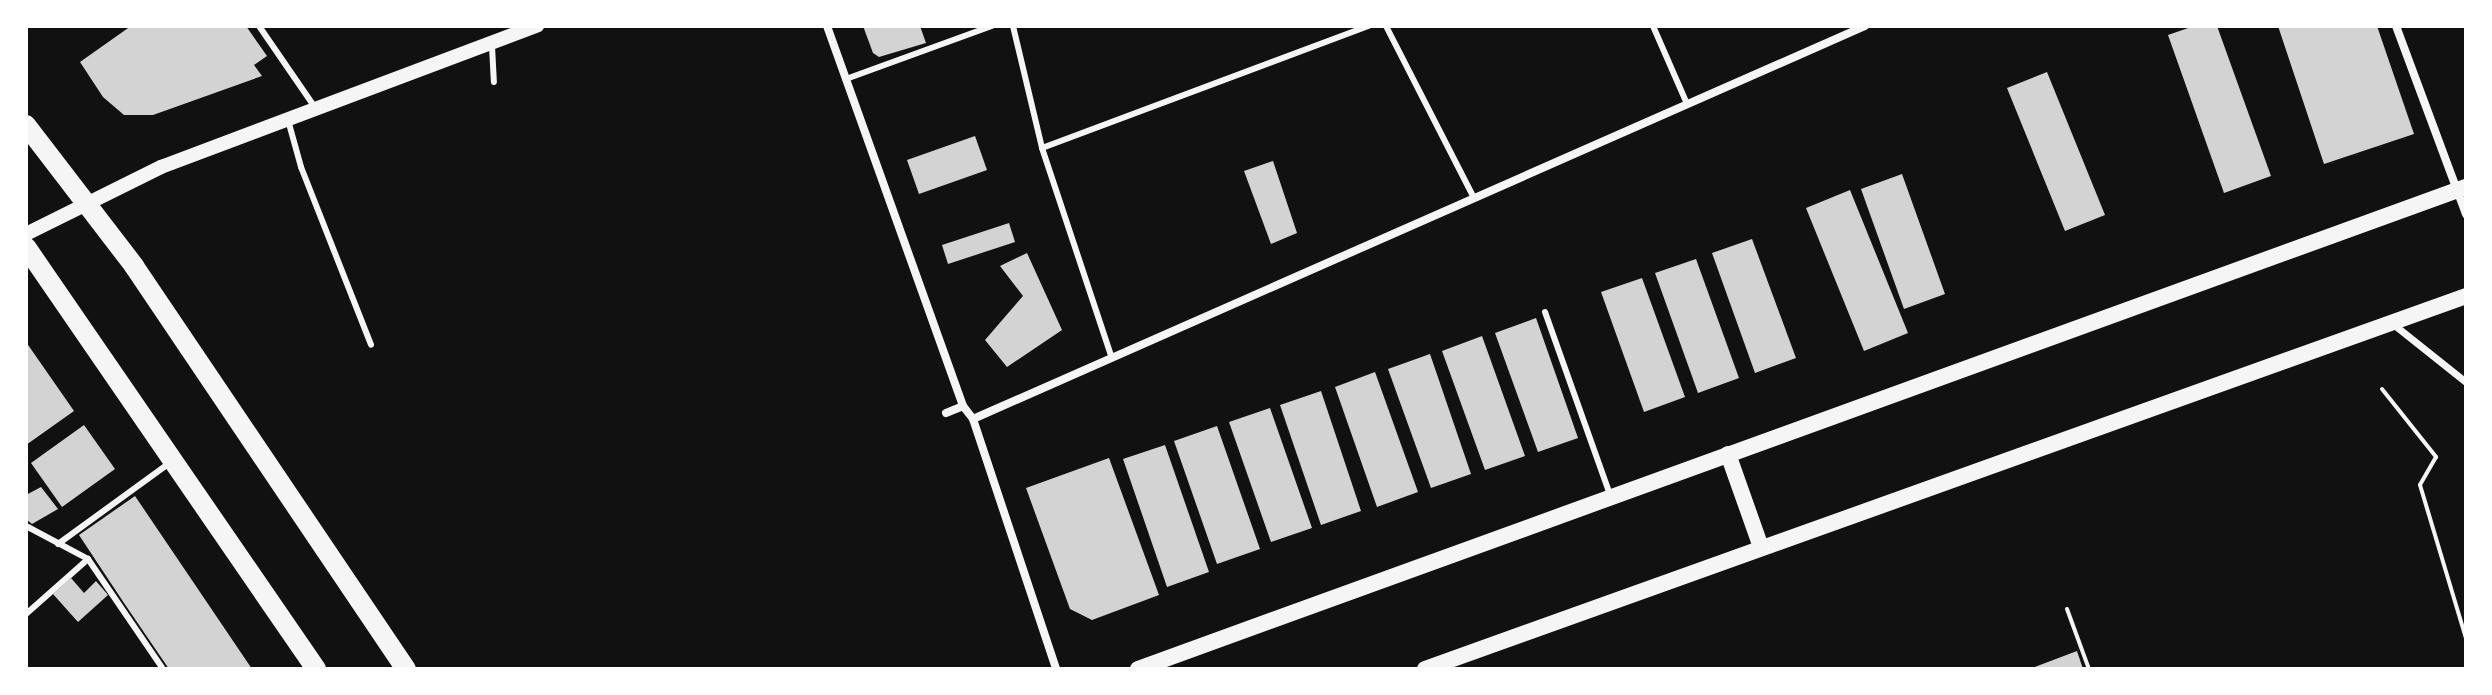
<!DOCTYPE html>
<style>
body{margin:0}
#map{position:relative;width:2492px;height:695px;overflow:hidden;background:#111;font-family:"DM Sans",sans-serif}
div>[style]{position:absolute}
[style*='--x']{left:calc(var(--x)*1px);top:calc(var(--y)*1px);width:calc(var(--w)*1px);rotate:calc(var(--a)*1deg)}
.building>*{inset:0;background:#d3d3d3}
.path>*{height:4px;margin:-2px;padding:0 2px;transform-origin:2px;border-radius:2px;background:#f5f5f5}
.service>*{height:6px;margin:-3px;padding:0 3px;transform-origin:3px;border-radius:3px;background:#f5f5f5}
.pedestrian>*{height:7px;margin:-3.5px;padding:0 3.5px;transform-origin:3.5px;border-radius:3.5px;background:#f5f5f5}
.minor>*{height:8px;margin:-4px;padding:0 4px;transform-origin:4px;border-radius:4px;background:#f5f5f5}
.tertiary>*{height:14px;margin:-7px;padding:0 7px;transform-origin:7px;border-radius:7px;background:#f5f5f5}
.secondary>*{height:16px;margin:-8px;padding:0 8px;transform-origin:8px;border-radius:8px;background:#f5f5f5}
.primary>*{height:20px;margin:-10px;padding:0 10px;transform-origin:10px;border-radius:10px;background:#f5f5f5}
span{translate:-50% -50%;white-space:nowrap;text-align:center;line-height:1.15;-webkit-text-stroke:8px #fff;paint-order:stroke}
.frame{position:absolute;inset:0;border:28px solid #fff;pointer-events:none}
</style>
<div id="map">
<div class="building">
<i style="clip-path:polygon(131px 26px,246px 26px,267px 56px,254px 65px,262px 76px,153px 115px,124px 115px,103px 97px,80px 62px)"></i>
<i style="clip-path:polygon(863px 26px,920px 26px,926px 43px,879px 57px,873px 53px)"></i>
<i style="clip-path:polygon(2194px 26px,2217px 26px,2271px 176px,2224px 193px,2168px 35px)"></i>
<i style="clip-path:polygon(2278px 26px,2377px 26px,2414px 134px,2324px 164px)"></i>
<i style="clip-path:polygon(2047px 72px,2105px 215px,2065px 231px,2007px 88px)"></i>
<i style="clip-path:polygon(975px 136px,987px 170px,919px 194px,907px 160px)"></i>
<i style="clip-path:polygon(1273px 161px,1297px 233px,1271px 244px,1244px 171px)"></i>
<i style="clip-path:polygon(1902px 174px,1945px 294px,1904px 309px,1861px 189px)"></i>
<i style="clip-path:polygon(1850px 190px,1908px 333px,1864px 351px,1806px 208px)"></i>
<i style="clip-path:polygon(1009px 223px,1015px 242px,948px 264px,942px 245px)"></i>
<i style="clip-path:polygon(1752px 239px,1796px 358px,1755px 373px,1712px 253px)"></i>
<i style="clip-path:polygon(1027px 253px,1062px 330px,1007px 367px,985px 340px,1023px 296px,1000px 266px)"></i>
<i style="clip-path:polygon(1696px 259px,1739px 378px,1698px 393px,1655px 273px)"></i>
<i style="clip-path:polygon(1642px 278px,1685px 397px,1644px 412px,1601px 292px)"></i>
<i style="clip-path:polygon(1536px 318px,1578px 438px,1538px 452px,1495px 333px)"></i>
<i style="clip-path:polygon(1482px 336px,1525px 456px,1485px 470px,1442px 351px)"></i>
<i style="clip-path:polygon(26px 342px,74px 411px,26px 445px)"></i>
<i style="clip-path:polygon(1430px 354px,1471px 474px,1431px 488px,1388px 369px)"></i>
<i style="clip-path:polygon(1375px 372px,1418px 492px,1377px 507px,1335px 387px)"></i>
<i style="clip-path:polygon(1321px 391px,1361px 511px,1321px 525px,1280px 405px)"></i>
<i style="clip-path:polygon(1270px 408px,1312px 528px,1271px 542px,1229px 422px)"></i>
<i style="clip-path:polygon(84px 425px,115px 469px,62px 507px,31px 463px)"></i>
<i style="clip-path:polygon(1217px 426px,1260px 549px,1217px 564px,1174px 441px)"></i>
<i style="clip-path:polygon(1165px 445px,1209px 572px,1167px 587px,1123px 459px)"></i>
<i style="clip-path:polygon(1109px 458px,1159px 595px,1092px 620px,1070px 609px,1026px 488px)"></i>
<i style="clip-path:polygon(41px 487px,58px 509px,32px 524px,26px 519px,26px 495px)"></i>
<i style="clip-path:polygon(135px 496px,181px 564px,252px 669px,169px 669px,124px 603px,79px 535px)"></i>
<i style="clip-path:polygon(71px 578px,84px 593px,96px 581px,108px 595px,78px 622px,53px 594px)"></i>
<i style="clip-path:polygon(2077px 651px,2083px 669px,2029px 669px)"></i>
</div>
<div class="path">
<i style="--x:2382;--y:389;--w:87;--a:51.5"></i>
<i style="--x:2436;--y:457;--w:32;--a:120"></i>
<i style="--x:2420;--y:485;--w:160;--a:73.3"></i>
<i style="--x:2067;--y:609;--w:64;--a:69.9"></i>
</div>
<div class="service">
<i style="--x:259;--y:26;--w:101;--a:55.5"></i>
<i style="--x:1013;--y:26;--w:125;--a:76.6"></i>
<i style="--x:1042;--y:148;--w:221;--a:71.6"></i>
<i style="--x:1386;--y:26;--w:193;--a:62.9"></i>
<i style="--x:1653;--y:26;--w:85;--a:66.4"></i>
<i style="--x:492;--y:46;--w:36;--a:87"></i>
<i style="--x:846;--y:79;--w:155;--a:-20"></i>
<i style="--x:288;--y:120;--w:49;--a:74.5"></i>
<i style="--x:301;--y:167;--w:191;--a:68.5"></i>
<i style="--x:1042;--y:148;--w:349;--a:-20.5"></i>
<i style="--x:1545;--y:312;--w:196;--a:70.4"></i>
<i style="--x:26;--y:526;--w:70;--a:28"></i>
<i style="--x:88;--y:559;--w:133;--a:55.7"></i>
<i style="--x:58;--y:544;--w:140;--a:-36"></i>
<i style="--x:26;--y:614;--w:83;--a:-41.6"></i>
</div>
<div class="pedestrian">
<i style="--x:2393;--y:324;--w:93;--a:38.5"></i>
</div>
<div class="minor">
<i style="--x:827;--y:26;--w:404;--a:70.3"></i>
<i style="--x:963;--y:406;--w:16;--a:52"></i>
<i style="--x:973;--y:419;--w:263;--a:71.6"></i>
<i style="--x:2396;--y:26;--w:201;--a:69.6"></i>
<i style="--x:946;--y:413;--w:18;--a:-22"></i>
<i style="--x:973;--y:419;--w:975;--a:-23.78"></i>
</div>
<div class="tertiary">
<i style="--x:26;--y:234;--w:151;--a:-26.4"></i>
<i style="--x:161;--y:167;--w:402;--a:-20.6"></i>
</div>
<div class="secondary">
<i style="--x:1728;--y:454;--w:99;--a:70.5"></i>
<i style="--x:1138;--y:669;--w:1413;--a:-19.95"></i>
<i style="--x:1425;--y:669;--w:1106;--a:-19.71"></i>
</div>
<div class="primary">
<i style="--x:26;--y:125;--w:178;--a:52.5"></i>
<i style="--x:134;--y:266;--w:486;--a:56"></i>
<i style="--x:26;--y:247;--w:512;--a:55.5"></i>
</div>
<div class="frame"></div>
</div>
